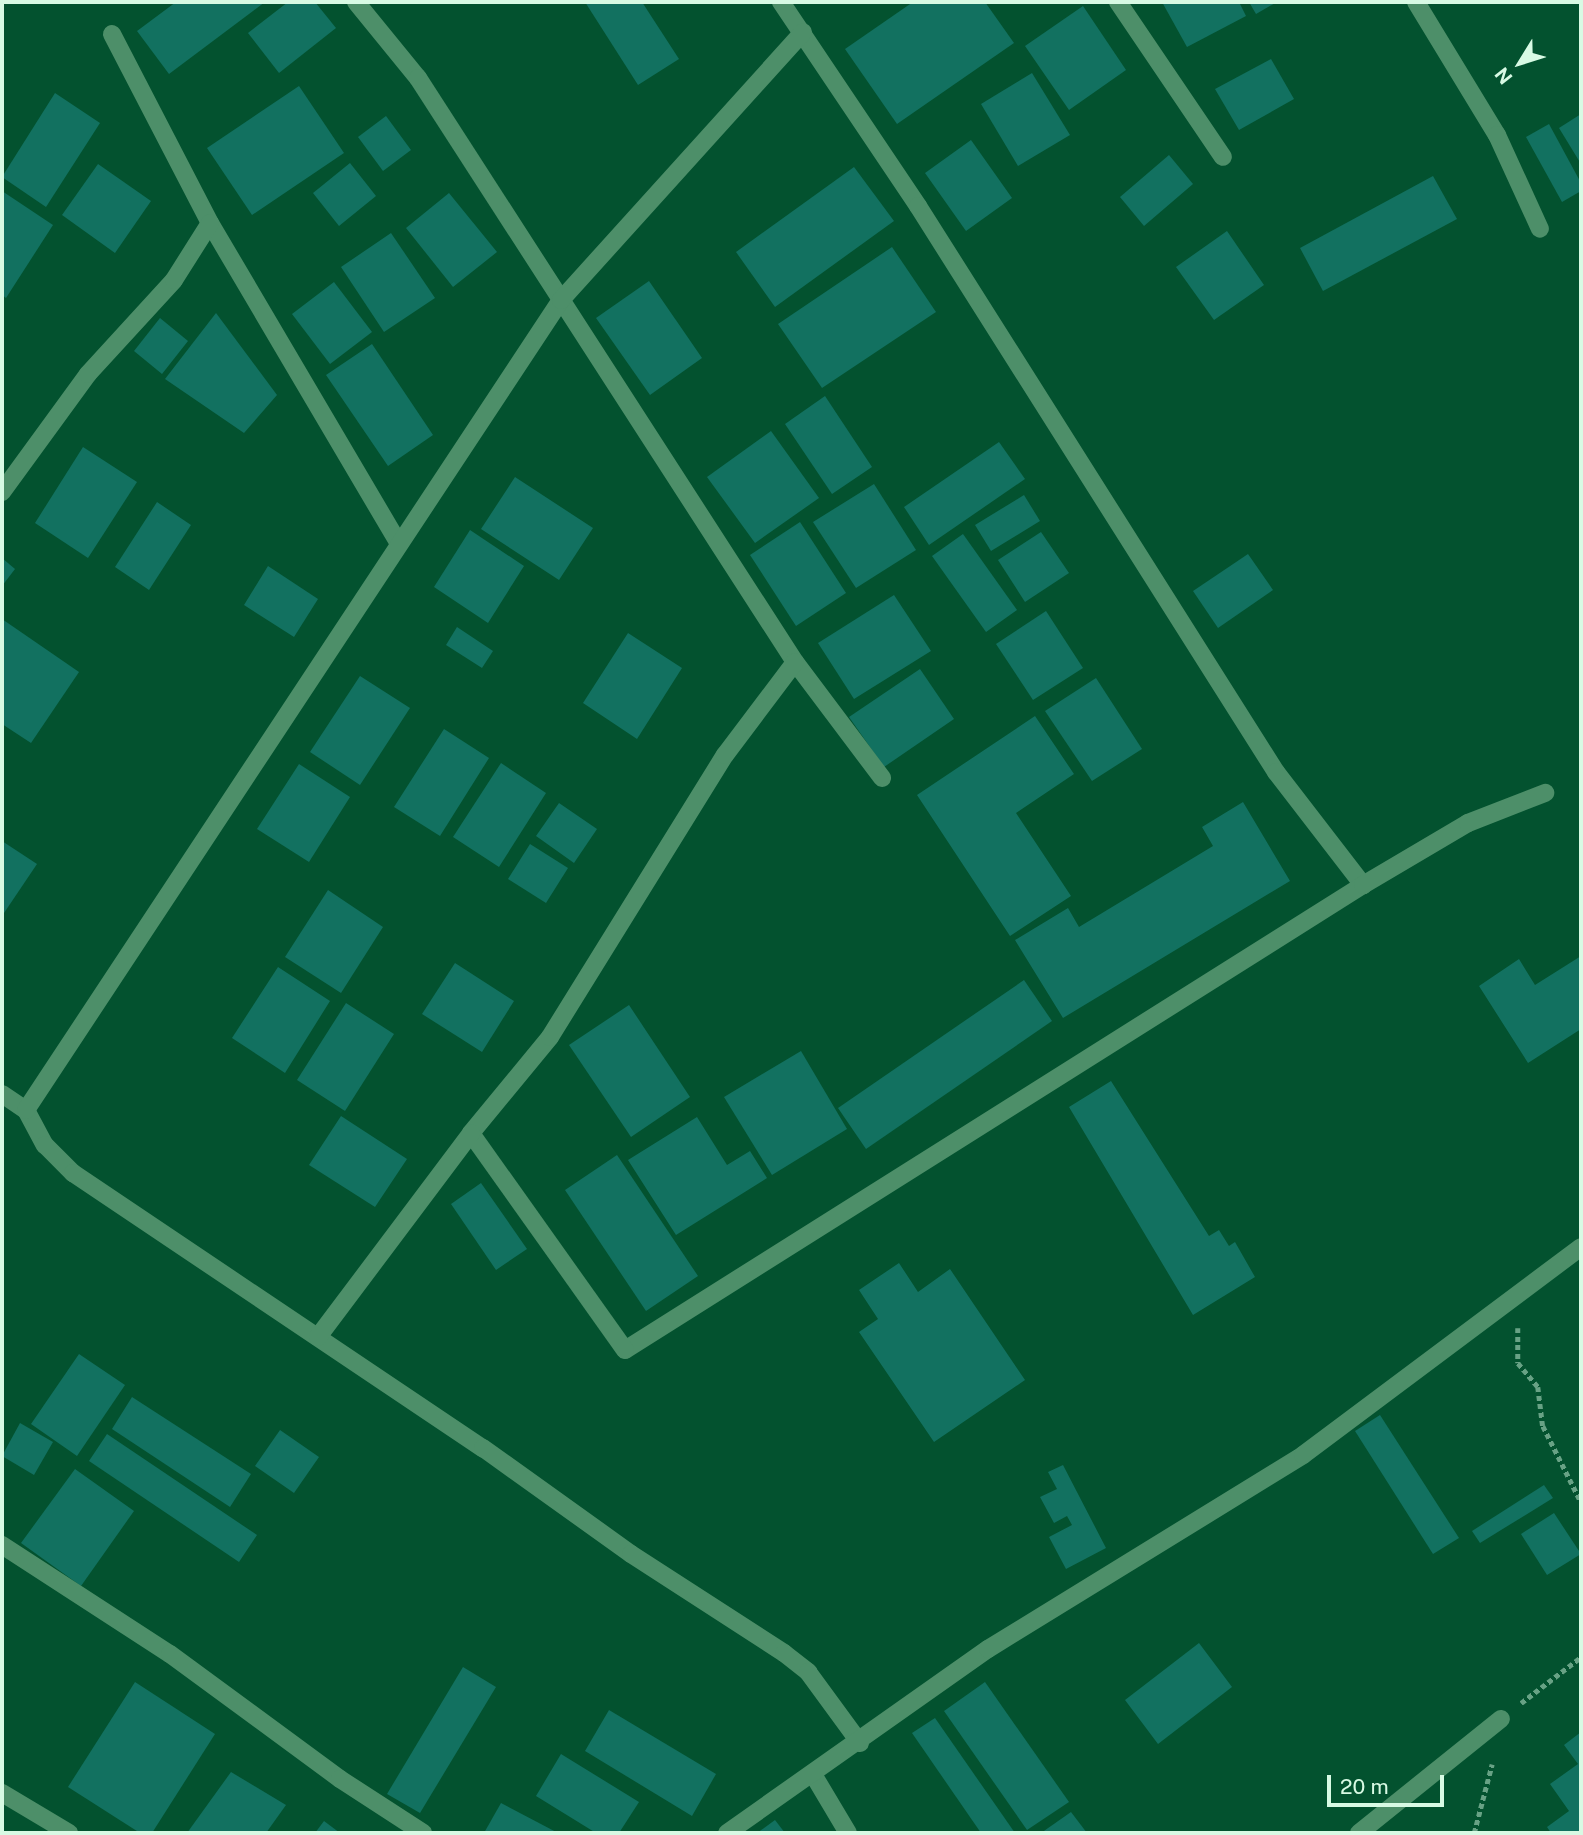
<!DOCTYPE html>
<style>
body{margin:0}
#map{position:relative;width:1583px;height:1835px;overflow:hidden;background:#03522f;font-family:"Public Sans",sans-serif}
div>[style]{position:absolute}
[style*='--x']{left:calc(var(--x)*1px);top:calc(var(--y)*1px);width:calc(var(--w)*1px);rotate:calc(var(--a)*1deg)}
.building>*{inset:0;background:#127160}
.path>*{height:4.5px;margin-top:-2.25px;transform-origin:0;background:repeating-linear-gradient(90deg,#68a285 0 5px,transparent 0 8.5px)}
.minor>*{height:18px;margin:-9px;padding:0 9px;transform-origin:9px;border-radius:9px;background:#4d8f69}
span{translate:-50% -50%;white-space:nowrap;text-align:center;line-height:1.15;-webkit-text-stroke:5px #03522f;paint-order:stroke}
.frame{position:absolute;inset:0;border:4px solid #d8fae4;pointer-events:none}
.north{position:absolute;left:1485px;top:28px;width:70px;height:70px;-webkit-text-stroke:5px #03522f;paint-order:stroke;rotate:232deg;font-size:19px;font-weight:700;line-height:28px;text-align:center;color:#d8fae4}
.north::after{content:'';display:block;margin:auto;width:24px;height:32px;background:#d8fae4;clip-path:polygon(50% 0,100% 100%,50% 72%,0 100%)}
.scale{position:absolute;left:1327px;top:1775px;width:117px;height:32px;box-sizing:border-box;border:4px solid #d8fae4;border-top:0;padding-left:9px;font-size:21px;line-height:24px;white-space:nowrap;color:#d8fae4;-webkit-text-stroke:5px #03522f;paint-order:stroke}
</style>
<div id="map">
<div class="building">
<i style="clip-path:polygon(176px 2px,265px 2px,169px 74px,137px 31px)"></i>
<i style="clip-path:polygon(288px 2px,315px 2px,336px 28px,279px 73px,248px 33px)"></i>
<i style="clip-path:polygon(585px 2px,642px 2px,679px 59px,638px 85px)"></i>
<i style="clip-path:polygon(913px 2px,985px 2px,1014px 43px,897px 124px,845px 49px)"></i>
<i style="clip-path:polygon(1162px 2px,1239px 2px,1246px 16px,1187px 47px)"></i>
<i style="clip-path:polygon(1249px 2px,1277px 2px,1256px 14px)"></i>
<i style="clip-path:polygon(1083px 6px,1126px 70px,1069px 110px,1025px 46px)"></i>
<i style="clip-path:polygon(1271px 59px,1294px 99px,1239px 130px,1215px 89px)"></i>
<i style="clip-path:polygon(1032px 73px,1070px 135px,1018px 166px,981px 104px)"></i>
<i style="clip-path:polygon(299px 86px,344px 153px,252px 215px,207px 148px)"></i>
<i style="clip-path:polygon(55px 93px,100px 123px,46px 207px,2px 177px)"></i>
<i style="clip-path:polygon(1581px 114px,1581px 164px,1559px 128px)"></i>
<i style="clip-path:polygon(386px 116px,411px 150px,383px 171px,358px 137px)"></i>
<i style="clip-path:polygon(1549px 124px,1581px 183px,1581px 191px,1562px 202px,1526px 137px)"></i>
<i style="clip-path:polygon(971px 140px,1012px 198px,966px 231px,925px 173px)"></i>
<i style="clip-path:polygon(1169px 155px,1193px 184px,1144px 226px,1120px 197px)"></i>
<i style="clip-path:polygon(350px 163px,376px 196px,339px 226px,313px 193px)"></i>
<i style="clip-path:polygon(98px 164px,151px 201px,115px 253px,62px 215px)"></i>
<i style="clip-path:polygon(854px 167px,894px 221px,775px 307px,736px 252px)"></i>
<i style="clip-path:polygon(1433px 176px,1457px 219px,1323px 291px,1300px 248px)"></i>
<i style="clip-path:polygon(2px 191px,53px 225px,6px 298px,2px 295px)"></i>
<i style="clip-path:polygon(449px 193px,497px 252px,453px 287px,406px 228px)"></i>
<i style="clip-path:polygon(1227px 231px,1264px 285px,1214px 320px,1176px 267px)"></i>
<i style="clip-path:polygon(391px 233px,435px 298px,384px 332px,341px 267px)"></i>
<i style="clip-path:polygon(892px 247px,936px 312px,822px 388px,778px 324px)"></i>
<i style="clip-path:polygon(649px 281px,702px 358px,650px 395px,596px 318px)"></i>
<i style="clip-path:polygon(334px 282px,372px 332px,330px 364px,292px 314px)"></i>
<i style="clip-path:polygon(216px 313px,277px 395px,244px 433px,165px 379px)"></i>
<i style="clip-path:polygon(160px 318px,188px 341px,162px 374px,134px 351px)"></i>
<i style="clip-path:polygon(372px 344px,433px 435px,388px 466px,326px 375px)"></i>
<i style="clip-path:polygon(825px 396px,872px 467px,832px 494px,785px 424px)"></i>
<i style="clip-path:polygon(771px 431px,819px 498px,755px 543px,707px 477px)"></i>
<i style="clip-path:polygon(999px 442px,1025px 479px,929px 545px,904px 507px)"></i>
<i style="clip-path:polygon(83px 447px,137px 482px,88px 558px,35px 523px)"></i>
<i style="clip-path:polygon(515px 477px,593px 528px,559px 580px,481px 529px)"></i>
<i style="clip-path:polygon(874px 484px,916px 550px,856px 588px,813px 522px)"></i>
<i style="clip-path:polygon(1024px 495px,1040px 521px,991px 551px,975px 525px)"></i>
<i style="clip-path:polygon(157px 502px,191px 525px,149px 590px,115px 567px)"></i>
<i style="clip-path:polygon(800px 522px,846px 593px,796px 626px,750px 555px)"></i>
<i style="clip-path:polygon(470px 530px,524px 566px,488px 623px,434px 587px)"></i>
<i style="clip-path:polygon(1041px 532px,1069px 573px,1025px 602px,998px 560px)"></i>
<i style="clip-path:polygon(963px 534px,1017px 610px,986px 632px,932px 556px)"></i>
<i style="clip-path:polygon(1248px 554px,1273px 590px,1218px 628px,1193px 591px)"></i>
<i style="clip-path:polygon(2px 558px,15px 569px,2px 586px)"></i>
<i style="clip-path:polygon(268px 566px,318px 599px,294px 637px,244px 605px)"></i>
<i style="clip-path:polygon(894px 595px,931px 651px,854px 699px,818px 643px)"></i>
<i style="clip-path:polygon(1046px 611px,1083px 668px,1033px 700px,996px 644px)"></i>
<i style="clip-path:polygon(2px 619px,79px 672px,31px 743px,2px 724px)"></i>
<i style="clip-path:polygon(457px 627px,493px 651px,482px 668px,446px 645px)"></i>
<i style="clip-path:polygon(628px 633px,682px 668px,637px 739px,583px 703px)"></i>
<i style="clip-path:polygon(920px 669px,954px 719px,884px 767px,849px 717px)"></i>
<i style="clip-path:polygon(360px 676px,410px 708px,360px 785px,310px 752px)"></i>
<i style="clip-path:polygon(1096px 678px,1142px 749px,1092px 781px,1045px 711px)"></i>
<i style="clip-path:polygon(1035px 716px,1074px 774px,1016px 813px,1071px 896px,1010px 936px,917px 795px)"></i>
<i style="clip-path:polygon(444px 729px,489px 758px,440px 836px,394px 807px)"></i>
<i style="clip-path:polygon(501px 763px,546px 793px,499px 867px,453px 837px)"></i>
<i style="clip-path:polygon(299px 764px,350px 797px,309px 862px,257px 829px)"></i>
<i style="clip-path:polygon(1243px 802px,1290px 881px,1063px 1018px,1015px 940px,1068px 908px,1079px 927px,1213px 846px,1202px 827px)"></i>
<i style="clip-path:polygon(559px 803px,597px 829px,574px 863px,536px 836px)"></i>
<i style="clip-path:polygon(2px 841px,37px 864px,2px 916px)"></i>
<i style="clip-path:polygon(530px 844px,568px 868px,546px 903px,508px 879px)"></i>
<i style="clip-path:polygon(328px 890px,383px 927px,341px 993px,285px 957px)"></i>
<i style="clip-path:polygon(1581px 956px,1581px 1029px,1528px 1063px,1479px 986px,1519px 959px,1535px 985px)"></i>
<i style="clip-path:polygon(455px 963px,514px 1001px,482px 1052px,422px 1014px)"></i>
<i style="clip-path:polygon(278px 967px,330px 1001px,285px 1073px,232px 1038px)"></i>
<i style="clip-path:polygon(1024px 980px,1052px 1021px,866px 1149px,838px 1108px)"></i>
<i style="clip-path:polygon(346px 1003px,394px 1034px,345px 1111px,297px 1080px)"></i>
<i style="clip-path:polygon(629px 1005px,690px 1097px,631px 1137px,569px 1045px)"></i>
<i style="clip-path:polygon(801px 1051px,847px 1129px,772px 1175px,724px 1097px)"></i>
<i style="clip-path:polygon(1111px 1081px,1209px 1236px,1219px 1230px,1229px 1246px,1235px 1242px,1255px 1277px,1193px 1315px,1069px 1107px)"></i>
<i style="clip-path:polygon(341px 1116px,407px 1159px,375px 1207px,309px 1165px)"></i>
<i style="clip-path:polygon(697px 1117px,727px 1165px,750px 1151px,767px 1178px,676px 1235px,628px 1160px)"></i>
<i style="clip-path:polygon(617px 1155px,698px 1276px,646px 1311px,565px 1190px)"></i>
<i style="clip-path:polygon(481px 1183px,527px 1249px,496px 1270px,451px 1204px)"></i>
<i style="clip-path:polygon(899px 1263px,918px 1292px,950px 1269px,1025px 1380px,934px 1442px,859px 1332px,878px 1319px,859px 1290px)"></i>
<i style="clip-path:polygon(79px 1354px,125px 1385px,77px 1456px,31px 1424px)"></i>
<i style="clip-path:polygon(132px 1397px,251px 1474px,230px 1507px,112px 1429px)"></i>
<i style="clip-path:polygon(1380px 1415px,1459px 1538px,1433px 1554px,1355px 1431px)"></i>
<i style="clip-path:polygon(20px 1423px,53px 1442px,34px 1475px,2px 1456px)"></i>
<i style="clip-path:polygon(280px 1430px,319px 1457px,294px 1493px,255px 1466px)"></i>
<i style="clip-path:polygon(107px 1434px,257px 1535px,239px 1562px,89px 1461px)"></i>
<i style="clip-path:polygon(1063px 1465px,1106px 1548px,1066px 1569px,1049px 1537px,1072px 1525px,1067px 1516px,1054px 1523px,1040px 1497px,1057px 1489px,1048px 1472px)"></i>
<i style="clip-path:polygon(75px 1469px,134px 1511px,81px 1586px,21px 1543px)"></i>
<i style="clip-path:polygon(1544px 1485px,1553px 1498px,1480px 1543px,1472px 1531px)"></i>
<i style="clip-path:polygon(1554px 1513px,1581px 1554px,1547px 1575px,1521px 1534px)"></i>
<i style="clip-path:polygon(1199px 1643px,1232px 1687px,1158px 1744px,1125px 1700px)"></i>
<i style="clip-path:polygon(463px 1667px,496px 1687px,420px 1813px,387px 1794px)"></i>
<i style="clip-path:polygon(135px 1682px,215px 1734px,152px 1833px,140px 1833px,68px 1787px)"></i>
<i style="clip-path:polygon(985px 1682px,1069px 1802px,1027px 1830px,944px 1711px)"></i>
<i style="clip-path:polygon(609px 1710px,716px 1774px,692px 1816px,585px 1751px)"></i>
<i style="clip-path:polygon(935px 1718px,1015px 1833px,981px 1833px,912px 1733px)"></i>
<i style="clip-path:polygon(1581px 1732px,1581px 1833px,1551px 1833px,1547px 1827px,1569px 1811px,1550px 1784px,1578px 1764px,1564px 1745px)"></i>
<i style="clip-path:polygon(561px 1754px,639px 1802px,619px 1833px,596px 1833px,536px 1796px)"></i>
<i style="clip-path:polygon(231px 1772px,286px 1805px,266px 1833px,187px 1833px)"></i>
<i style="clip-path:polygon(501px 1803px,558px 1833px,484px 1833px)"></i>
<i style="clip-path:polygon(1071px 1812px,1087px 1833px,1041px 1833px)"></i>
<i style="clip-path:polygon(775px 1820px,785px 1833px,757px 1833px)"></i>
<i style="clip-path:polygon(324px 1821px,340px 1833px,315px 1833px)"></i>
</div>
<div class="path">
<i style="--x:1518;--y:1328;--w:35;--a:90"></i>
<i style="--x:1518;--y:1363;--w:31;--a:50"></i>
<i style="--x:1538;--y:1387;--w:39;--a:83"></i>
<i style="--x:1543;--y:1426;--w:85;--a:63.4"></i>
<i style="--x:1521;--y:1703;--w:76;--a:-37.5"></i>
<i style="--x:1474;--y:1833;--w:71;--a:-75.4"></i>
</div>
<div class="minor">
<i style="--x:356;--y:2;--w:98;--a:50.8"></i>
<i style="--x:418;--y:78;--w:695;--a:57.16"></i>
<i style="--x:795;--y:662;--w:145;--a:53.1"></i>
<i style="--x:781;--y:2;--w:246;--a:56.1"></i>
<i style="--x:918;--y:206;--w:670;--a:57.69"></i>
<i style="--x:1276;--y:772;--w:143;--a:52.4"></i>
<i style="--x:1363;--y:885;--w:872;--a:147.79"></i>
<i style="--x:625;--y:1350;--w:266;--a:-125.4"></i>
<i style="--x:471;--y:1133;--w:124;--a:-50.5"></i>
<i style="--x:550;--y:1037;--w:332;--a:-58.2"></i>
<i style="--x:725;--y:755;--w:116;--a:-53"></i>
<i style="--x:1118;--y:2;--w:187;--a:55.9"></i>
<i style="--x:1416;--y:2;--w:156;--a:58.7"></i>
<i style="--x:1497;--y:135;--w:103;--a:65.4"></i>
<i style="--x:112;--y:34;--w:213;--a:62.6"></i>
<i style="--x:210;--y:223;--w:370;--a:59.5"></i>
<i style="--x:2;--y:492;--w:146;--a:-53.9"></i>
<i style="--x:88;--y:374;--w:127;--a:-47.5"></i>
<i style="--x:174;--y:280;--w:67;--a:-57.7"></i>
<i style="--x:1363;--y:885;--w:122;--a:-30.6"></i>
<i style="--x:1468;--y:823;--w:83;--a:-21.3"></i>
<i style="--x:2;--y:1094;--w:29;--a:34"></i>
<i style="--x:26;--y:1110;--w:40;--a:62"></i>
<i style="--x:45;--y:1145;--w:40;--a:45"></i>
<i style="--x:73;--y:1173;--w:494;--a:33.9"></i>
<i style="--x:483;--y:1448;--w:182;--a:35.6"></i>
<i style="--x:631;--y:1554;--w:182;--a:32.9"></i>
<i style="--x:784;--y:1653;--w:31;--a:38"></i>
<i style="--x:808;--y:1672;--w:88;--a:53.8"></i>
<i style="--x:26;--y:1110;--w:971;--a:-56.56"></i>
<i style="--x:561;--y:300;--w:361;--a:-47.9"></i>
<i style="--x:318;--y:1337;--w:255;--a:-53.1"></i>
<i style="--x:2;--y:1545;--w:200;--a:33"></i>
<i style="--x:170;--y:1654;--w:211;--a:36.3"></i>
<i style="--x:340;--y:1779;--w:99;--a:33"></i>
<i style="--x:814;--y:1776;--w:66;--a:59.2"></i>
<i style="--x:2;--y:1793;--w:78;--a:30.8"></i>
<i style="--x:727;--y:1833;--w:319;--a:-35.2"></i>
<i style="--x:988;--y:1649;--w:370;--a:-31.6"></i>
<i style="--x:1303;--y:1455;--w:347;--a:-36.8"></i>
<i style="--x:1359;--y:1833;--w:182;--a:-38.8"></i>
</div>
<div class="frame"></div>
<div class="north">N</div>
<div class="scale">20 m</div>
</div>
